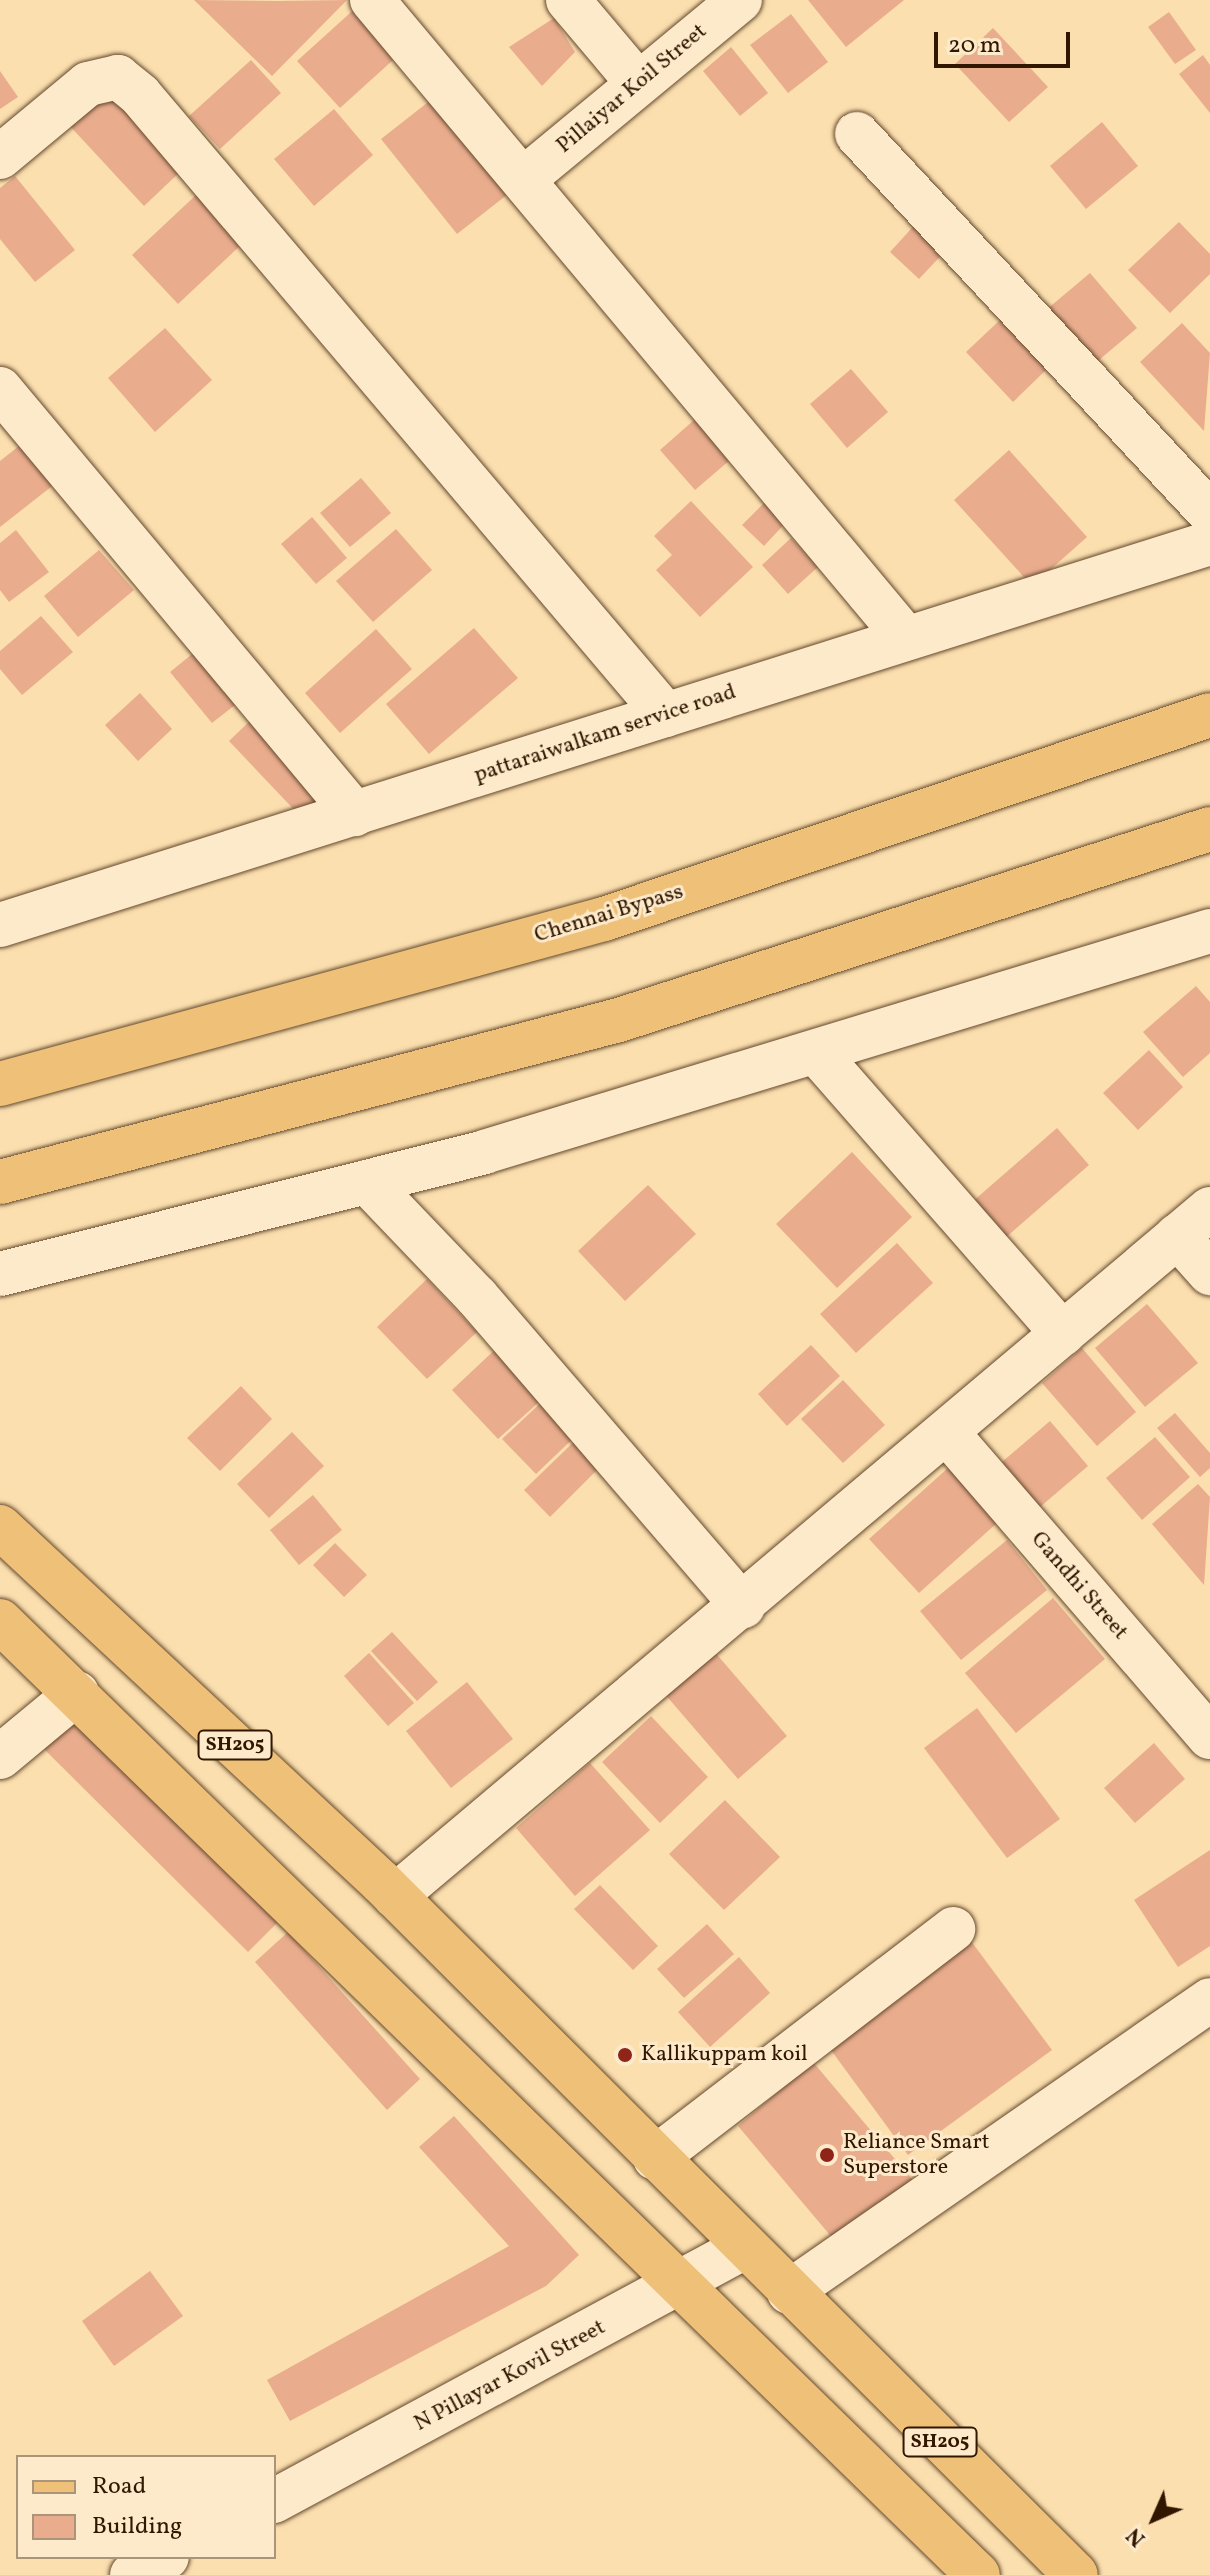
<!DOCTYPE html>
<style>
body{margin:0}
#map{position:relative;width:1210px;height:2575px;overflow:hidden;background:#fbdfaf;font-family:Vollkorn,serif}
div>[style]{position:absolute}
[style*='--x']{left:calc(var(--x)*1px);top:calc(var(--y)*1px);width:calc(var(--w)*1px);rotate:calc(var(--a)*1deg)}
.building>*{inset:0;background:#e9ad8e}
.roads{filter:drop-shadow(0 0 2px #64482c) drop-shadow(0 0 2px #64482c)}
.minor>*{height:44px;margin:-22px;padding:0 22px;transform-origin:22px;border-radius:22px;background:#fceacb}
.major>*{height:44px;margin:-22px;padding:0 22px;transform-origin:22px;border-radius:22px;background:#eec078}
.highway>*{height:44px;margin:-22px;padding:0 22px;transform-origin:22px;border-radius:22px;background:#eec078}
.dots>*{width:22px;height:22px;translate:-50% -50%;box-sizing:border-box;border:4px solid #fceacb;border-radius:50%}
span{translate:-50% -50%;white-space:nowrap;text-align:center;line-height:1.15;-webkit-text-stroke:6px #fceacb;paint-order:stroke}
.shield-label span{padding:2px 6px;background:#fceacb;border:2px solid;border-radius:6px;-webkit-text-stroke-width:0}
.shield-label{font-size:20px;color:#311600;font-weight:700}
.street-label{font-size:22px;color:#311600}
.poi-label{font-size:22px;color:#311600}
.left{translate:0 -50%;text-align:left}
.legend{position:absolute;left:16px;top:2455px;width:260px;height:104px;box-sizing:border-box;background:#fceacb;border:2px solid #ab957a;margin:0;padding:10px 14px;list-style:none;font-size:24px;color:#311600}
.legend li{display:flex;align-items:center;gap:16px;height:40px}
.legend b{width:40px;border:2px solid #ab957a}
.north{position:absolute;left:1114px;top:2479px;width:80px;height:80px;-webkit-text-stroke:6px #fceacb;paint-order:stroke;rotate:225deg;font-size:22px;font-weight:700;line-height:32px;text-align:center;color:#311600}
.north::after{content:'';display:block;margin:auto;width:28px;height:36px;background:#311600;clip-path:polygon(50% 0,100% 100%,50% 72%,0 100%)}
.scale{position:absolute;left:934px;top:32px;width:136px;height:36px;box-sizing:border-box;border:4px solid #311600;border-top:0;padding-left:10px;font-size:24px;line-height:28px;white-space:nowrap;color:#311600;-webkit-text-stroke:6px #fceacb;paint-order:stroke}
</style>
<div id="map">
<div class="building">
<i style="clip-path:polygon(194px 0,278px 1px,347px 0,272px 76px)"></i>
<i style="clip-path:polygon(808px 0,904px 0,846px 47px)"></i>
<i style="clip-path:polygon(360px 4px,403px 51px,340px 108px,297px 61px)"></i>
<i style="clip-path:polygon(1169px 12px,1196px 50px,1175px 64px,1148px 27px)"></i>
<i style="clip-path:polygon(791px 14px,828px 62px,788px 93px,750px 45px)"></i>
<i style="clip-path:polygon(554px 18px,575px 52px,542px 86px,509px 47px)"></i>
<i style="clip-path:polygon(993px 28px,1048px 87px,1009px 122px,955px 64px)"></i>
<i style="clip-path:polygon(731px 47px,768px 93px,740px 116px,703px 71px)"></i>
<i style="clip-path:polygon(1203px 55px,1210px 65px,1210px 113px,1179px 74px)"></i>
<i style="clip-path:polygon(251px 60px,281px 93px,220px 149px,189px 116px)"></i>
<i style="clip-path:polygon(0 71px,18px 97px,0 109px)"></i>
<i style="clip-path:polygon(105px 90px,181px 171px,144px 206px,68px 124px)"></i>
<i style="clip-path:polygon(441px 92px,517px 187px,457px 234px,381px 139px)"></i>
<i style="clip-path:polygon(334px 109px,373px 155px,314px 206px,274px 159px)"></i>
<i style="clip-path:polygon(1102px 122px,1138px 166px,1086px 209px,1050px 166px)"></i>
<i style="clip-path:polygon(15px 176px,75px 250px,35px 282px,0 239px,0 188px)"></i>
<i style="clip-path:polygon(196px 195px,242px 244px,178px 304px,132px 255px)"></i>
<i style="clip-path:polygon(921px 218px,950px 246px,919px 279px,890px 252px)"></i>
<i style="clip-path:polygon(1179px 222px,1210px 254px,1210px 274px,1170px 313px,1128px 270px)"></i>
<i style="clip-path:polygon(1090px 273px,1137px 328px,1093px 365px,1046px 310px)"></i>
<i style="clip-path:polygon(1001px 319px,1047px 369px,1013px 402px,966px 352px)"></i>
<i style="clip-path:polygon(1182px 323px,1210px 353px,1204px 431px,1140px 362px)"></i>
<i style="clip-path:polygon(165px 328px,212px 380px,155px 432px,108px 378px)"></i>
<i style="clip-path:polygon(851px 369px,888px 412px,847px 448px,810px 404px)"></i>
<i style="clip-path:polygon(702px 413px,737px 454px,695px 490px,660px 450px)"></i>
<i style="clip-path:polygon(24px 442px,56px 483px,0 527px,0 461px)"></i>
<i style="clip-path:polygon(1009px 450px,1087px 537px,1032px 586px,954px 500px)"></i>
<i style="clip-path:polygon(361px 478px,391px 513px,350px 547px,320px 513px)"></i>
<i style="clip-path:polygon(768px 499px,789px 519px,764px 546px,742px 525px)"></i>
<i style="clip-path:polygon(691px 501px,753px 567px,700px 617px,656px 570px,672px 555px,654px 536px)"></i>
<i style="clip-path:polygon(312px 517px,347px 558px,316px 584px,281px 544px)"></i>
<i style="clip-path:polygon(396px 529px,432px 570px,373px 622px,336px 581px)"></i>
<i style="clip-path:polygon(16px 530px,49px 572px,9px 602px,0 590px,0 543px)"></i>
<i style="clip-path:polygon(791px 538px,818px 567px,788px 594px,762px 565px)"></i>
<i style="clip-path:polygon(99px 550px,134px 590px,78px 637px,44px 596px)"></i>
<i style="clip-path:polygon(41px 616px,73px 652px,22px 695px,0 669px,0 651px)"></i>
<i style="clip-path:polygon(474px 628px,518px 678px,429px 754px,386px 704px)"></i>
<i style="clip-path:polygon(376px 629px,412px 669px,340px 733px,305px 693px)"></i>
<i style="clip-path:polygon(202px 646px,244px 698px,212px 723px,170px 672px)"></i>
<i style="clip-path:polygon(140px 693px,172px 729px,138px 761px,105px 725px)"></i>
<i style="clip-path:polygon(254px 717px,327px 794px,301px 817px,229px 741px)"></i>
<i style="clip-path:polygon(1196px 986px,1210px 1002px,1210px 1053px,1183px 1077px,1143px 1032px)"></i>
<i style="clip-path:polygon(1149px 1050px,1183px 1087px,1138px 1130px,1103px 1093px)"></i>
<i style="clip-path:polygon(1057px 1128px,1089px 1165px,1004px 1239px,972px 1202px)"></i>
<i style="clip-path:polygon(852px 1152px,912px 1217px,837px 1288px,776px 1224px)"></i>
<i style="clip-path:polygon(648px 1185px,696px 1234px,625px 1301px,578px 1251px)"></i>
<i style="clip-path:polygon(897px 1243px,933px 1283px,856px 1353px,820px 1314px)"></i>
<i style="clip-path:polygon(427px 1279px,477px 1332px,427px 1379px,377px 1327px)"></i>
<i style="clip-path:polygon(1147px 1304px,1198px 1363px,1145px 1407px,1095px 1348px)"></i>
<i style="clip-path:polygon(501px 1344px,548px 1394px,498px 1439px,452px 1390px)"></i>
<i style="clip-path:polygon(811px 1345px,840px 1376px,787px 1426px,758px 1394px)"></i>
<i style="clip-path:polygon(1082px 1348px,1136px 1412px,1097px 1446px,1042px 1383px)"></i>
<i style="clip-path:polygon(843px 1380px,885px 1425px,843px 1463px,801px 1419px)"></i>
<i style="clip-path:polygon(241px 1386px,272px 1419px,220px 1471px,187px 1438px)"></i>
<i style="clip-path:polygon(548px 1396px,581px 1431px,536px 1474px,502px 1439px)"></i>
<i style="clip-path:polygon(1175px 1413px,1210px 1453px,1210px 1468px,1200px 1477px,1157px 1428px)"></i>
<i style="clip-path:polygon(1050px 1421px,1088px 1466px,1040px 1507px,1002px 1462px)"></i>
<i style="clip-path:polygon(585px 1431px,610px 1457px,550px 1517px,524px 1490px)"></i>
<i style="clip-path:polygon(292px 1432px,324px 1466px,269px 1518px,237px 1484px)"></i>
<i style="clip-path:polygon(1155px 1437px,1190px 1477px,1142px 1520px,1106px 1478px)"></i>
<i style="clip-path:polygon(948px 1468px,997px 1523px,919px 1593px,869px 1539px)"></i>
<i style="clip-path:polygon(1198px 1484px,1210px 1497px,1204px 1585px,1152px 1524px)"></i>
<i style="clip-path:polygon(313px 1495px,342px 1530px,299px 1565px,270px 1530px)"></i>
<i style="clip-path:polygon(1007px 1540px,1047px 1590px,961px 1660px,920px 1611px)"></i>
<i style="clip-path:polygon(335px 1543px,367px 1575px,344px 1597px,313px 1565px)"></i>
<i style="clip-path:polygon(1053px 1598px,1105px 1659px,1016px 1733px,965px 1673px)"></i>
<i style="clip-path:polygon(392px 1632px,438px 1682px,417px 1701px,371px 1651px)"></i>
<i style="clip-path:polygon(713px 1650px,787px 1736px,738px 1779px,663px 1692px)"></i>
<i style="clip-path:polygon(369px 1653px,414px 1703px,388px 1726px,344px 1676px)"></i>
<i style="clip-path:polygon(467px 1682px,513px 1739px,451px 1788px,406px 1731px)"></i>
<i style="clip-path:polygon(977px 1708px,1060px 1819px,1007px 1858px,924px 1748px)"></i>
<i style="clip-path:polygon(69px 1715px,278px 1922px,248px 1952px,40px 1745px)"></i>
<i style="clip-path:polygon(651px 1716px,708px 1777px,660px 1823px,602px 1762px)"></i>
<i style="clip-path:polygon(1154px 1743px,1185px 1779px,1135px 1823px,1104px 1788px)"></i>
<i style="clip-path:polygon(590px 1763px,650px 1830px,575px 1896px,516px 1828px)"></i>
<i style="clip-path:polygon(725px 1800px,780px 1857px,724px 1910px,669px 1854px)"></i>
<i style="clip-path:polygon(1210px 1850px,1210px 1946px,1178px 1967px,1134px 1900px)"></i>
<i style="clip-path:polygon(600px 1885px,658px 1946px,633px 1970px,574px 1909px)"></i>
<i style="clip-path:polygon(707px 1924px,734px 1954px,684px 1998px,657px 1969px)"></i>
<i style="clip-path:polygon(288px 1932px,420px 2079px,387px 2110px,255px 1962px)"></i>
<i style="clip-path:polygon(968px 1937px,1052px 2050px,908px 2155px,825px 2042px)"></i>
<i style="clip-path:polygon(739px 1957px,770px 1993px,710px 2047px,678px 2012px)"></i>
<i style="clip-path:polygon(813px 2062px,916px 2184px,840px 2247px,738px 2126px)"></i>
<i style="clip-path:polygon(454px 2116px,579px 2255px,546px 2286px,290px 2421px,267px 2380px,509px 2246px,419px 2147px)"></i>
<i style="clip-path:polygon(150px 2271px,183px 2316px,114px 2366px,82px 2321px)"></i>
</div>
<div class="roads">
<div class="minor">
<i style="--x:372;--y:0;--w:832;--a:50.07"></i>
<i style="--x:568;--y:0;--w:109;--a:49.9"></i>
<i style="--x:857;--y:134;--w:518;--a:47.03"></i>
<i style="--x:0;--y:157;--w:114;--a:-39.7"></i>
<i style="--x:88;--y:84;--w:31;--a:-13"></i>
<i style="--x:118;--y:77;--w:28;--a:39"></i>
<i style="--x:140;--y:95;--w:813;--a:49.69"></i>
<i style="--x:525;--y:178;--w:279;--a:-39.6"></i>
<i style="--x:0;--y:389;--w:554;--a:50.13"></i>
<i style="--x:0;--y:925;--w:1269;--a:-17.52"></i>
<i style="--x:817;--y:1053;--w:373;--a:48.8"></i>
<i style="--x:367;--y:1182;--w:159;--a:46.3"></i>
<i style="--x:477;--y:1297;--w:408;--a:49.3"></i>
<i style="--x:1177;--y:1236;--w:50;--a:48.3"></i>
<i style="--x:0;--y:1274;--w:499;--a:-14.1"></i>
<i style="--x:484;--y:1152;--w:759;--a:-16.93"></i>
<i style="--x:949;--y:1435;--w:399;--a:49.2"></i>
<i style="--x:0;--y:1757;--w:100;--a:-39.7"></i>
<i style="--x:395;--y:1896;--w:1066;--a:-40.13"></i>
<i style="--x:655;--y:2158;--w:376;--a:-37.5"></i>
<i style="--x:789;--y:2292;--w:512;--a:-34.74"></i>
<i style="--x:274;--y:2501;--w:535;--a:-28.34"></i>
<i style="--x:132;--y:2575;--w:39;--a:-27"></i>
</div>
<div class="major">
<i style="--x:0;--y:1527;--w:521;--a:42.98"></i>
<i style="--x:381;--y:1882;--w:981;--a:44.92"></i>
<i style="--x:0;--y:1621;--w:1366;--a:44.29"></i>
</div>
<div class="highway">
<i style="--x:0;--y:1084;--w:626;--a:-15.28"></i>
<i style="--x:604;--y:919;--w:639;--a:-18.6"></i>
<i style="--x:0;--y:1182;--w:640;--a:-14.67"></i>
<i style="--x:619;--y:1020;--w:621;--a:-17.91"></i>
</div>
</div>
<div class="dots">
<i style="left:625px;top:2055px;background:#8f2418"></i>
<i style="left:827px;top:2155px;background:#8f2418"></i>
</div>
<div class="shield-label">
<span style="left:235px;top:1745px">SH205</span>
<span style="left:940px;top:2442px">SH205</span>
</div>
<div class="street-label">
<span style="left:632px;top:89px;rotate:-40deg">Pillaiyar Koil Street</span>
<span style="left:605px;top:734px;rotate:-18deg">pattaraiwalkam service road</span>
<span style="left:609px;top:914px;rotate:-17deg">Chennai Bypass</span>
<span style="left:1079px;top:1586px;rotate:49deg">Gandhi Street</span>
<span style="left:510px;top:2376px;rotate:-28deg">N Pillayar Kovil Street</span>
</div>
<div class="poi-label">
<span class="left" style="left:641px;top:2055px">Kallikuppam koil</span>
<span class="left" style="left:843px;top:2155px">Reliance Smart<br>Superstore</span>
</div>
<ul class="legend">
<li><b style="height:10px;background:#eec078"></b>Road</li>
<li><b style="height:22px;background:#e9ad8e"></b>Building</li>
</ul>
<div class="north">N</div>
<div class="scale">20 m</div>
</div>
